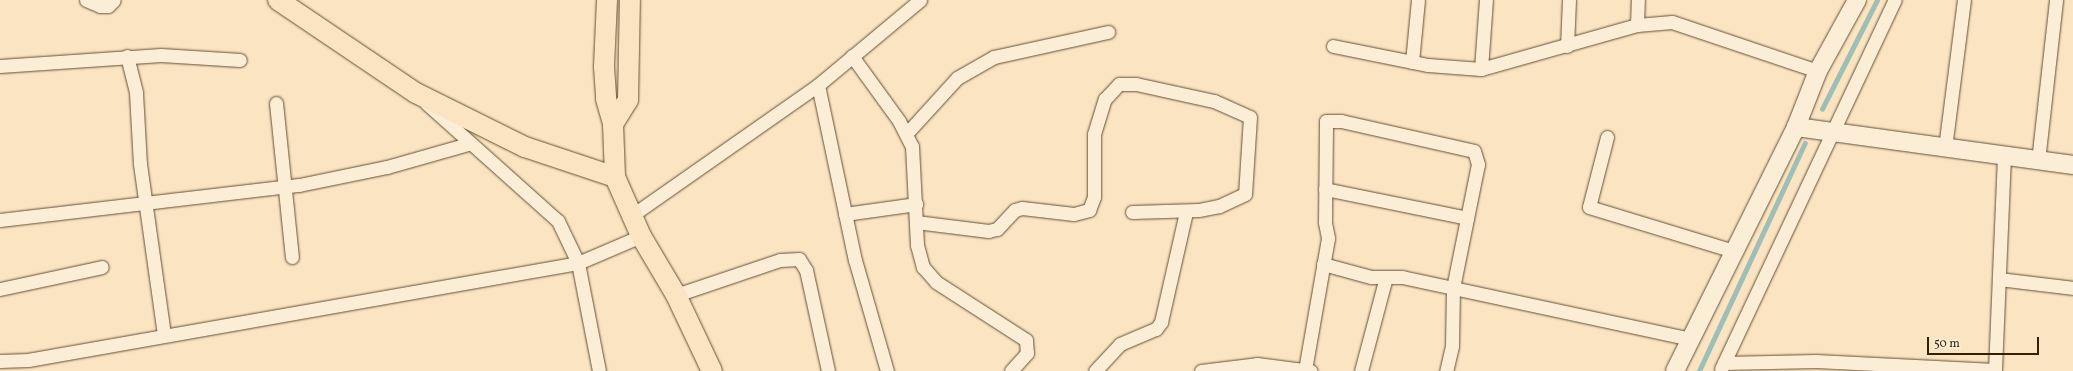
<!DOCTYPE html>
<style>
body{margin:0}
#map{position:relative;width:2073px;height:371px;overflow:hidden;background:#fae4c1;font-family:Vollkorn,serif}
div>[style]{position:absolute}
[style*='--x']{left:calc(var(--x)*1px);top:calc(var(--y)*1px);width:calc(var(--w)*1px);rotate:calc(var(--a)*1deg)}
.stream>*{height:4.5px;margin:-2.25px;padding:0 2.25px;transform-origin:2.25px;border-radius:2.25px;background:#9ebeb6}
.roads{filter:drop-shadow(0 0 1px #635035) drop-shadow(0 0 1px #635035)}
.street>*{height:13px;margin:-6.5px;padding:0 6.5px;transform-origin:6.5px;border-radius:6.5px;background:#fcedd7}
.secondary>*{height:18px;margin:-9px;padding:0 9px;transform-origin:9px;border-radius:9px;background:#fcedd7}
.primary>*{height:20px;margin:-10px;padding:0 10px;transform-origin:10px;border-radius:10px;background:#fae4c1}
span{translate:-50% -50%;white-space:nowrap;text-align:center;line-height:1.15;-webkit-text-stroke:3.5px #fcedd7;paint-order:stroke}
.scale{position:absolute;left:1927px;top:337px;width:112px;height:18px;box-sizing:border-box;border:2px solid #311f06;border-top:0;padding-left:5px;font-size:12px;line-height:14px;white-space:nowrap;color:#311f06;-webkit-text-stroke:3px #fcedd7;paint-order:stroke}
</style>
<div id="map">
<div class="stream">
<i style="--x:1822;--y:109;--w:122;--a:-63.2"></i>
<i style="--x:1699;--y:371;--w:251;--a:-65.1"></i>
</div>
<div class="roads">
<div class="street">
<i style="--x:86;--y:0;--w:15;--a:23"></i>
<i style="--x:100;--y:6;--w:8;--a:0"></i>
<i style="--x:108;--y:6;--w:8;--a:-45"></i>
<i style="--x:1637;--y:25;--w:25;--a:-88"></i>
<i style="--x:1333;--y:46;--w:97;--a:11.3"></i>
<i style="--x:1428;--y:65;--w:53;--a:4.3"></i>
<i style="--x:1481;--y:69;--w:162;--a:-15.8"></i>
<i style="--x:1637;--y:25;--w:35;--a:-5"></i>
<i style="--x:1672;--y:22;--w:154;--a:18.6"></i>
<i style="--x:1567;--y:46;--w:46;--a:-87.5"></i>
<i style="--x:127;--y:56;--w:38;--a:76"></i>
<i style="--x:136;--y:93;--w:71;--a:86.8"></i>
<i style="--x:140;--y:164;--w:173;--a:82"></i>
<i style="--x:852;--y:56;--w:80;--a:54.1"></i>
<i style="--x:899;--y:121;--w:28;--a:63"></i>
<i style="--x:912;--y:146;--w:99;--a:87.1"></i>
<i style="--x:917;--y:245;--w:23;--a:75"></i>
<i style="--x:923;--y:267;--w:20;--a:49"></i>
<i style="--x:936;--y:282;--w:107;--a:32.8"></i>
<i style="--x:1026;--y:340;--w:13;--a:86"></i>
<i style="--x:1027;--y:353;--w:24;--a:132"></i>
<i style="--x:1412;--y:62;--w:62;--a:-84.5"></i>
<i style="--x:0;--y:66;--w:161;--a:-3.9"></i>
<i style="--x:161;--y:55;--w:79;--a:3.6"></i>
<i style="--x:1481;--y:69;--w:69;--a:-85.9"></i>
<i style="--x:818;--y:85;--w:179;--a:78.1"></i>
<i style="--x:855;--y:260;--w:116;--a:73.9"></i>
<i style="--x:276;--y:103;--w:155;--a:84.1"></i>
<i style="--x:426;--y:103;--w:177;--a:41.8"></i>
<i style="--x:558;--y:221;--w:47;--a:64.5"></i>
<i style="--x:578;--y:263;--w:110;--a:79"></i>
<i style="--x:907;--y:133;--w:74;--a:-47.7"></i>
<i style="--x:957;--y:78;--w:43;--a:-29.6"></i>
<i style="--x:994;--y:57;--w:117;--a:-12.4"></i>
<i style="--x:1607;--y:137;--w:72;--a:104.4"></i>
<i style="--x:1589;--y:207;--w:152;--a:16.9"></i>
<i style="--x:1945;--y:148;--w:149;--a:-82.7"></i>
<i style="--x:2038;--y:161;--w:162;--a:-83.6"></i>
<i style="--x:1325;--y:189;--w:145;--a:11.5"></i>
<i style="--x:845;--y:214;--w:72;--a:-8"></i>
<i style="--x:631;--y:216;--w:228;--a:-35"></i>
<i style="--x:818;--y:85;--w:133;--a:-39.8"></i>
<i style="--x:0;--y:220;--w:301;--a:-6.7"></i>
<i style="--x:299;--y:185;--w:90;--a:-11.6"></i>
<i style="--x:387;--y:167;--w:84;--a:-15.9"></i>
<i style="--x:916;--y:222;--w:73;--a:7.1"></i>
<i style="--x:988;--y:231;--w:9;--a:-13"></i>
<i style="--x:997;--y:229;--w:26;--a:-47"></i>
<i style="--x:1015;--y:210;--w:7;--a:-16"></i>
<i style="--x:1022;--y:208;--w:52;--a:6.6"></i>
<i style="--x:1074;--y:214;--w:16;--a:-15"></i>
<i style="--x:1089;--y:210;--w:14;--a:-69"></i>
<i style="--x:1094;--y:197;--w:63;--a:-90"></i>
<i style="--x:1094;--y:134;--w:37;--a:-73"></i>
<i style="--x:1105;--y:99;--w:21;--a:-47"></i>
<i style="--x:1119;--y:84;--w:17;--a:0"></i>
<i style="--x:1136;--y:84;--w:80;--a:12.3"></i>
<i style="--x:1214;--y:101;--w:39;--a:24"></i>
<i style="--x:1250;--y:117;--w:77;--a:93.7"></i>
<i style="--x:1245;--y:194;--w:29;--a:155"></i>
<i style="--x:1219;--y:206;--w:21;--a:169"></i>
<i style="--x:1198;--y:210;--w:66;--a:178.3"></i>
<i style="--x:1323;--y:264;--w:50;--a:15.2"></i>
<i style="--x:1371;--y:277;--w:31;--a:0"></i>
<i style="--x:1402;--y:277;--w:296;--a:12.1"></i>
<i style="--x:1999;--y:279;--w:75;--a:6.9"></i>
<i style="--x:0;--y:289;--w:104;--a:-12.2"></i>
<i style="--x:676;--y:295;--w:110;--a:-18.6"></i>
<i style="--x:780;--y:260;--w:19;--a:-3"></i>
<i style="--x:799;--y:259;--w:13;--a:58"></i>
<i style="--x:806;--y:270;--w:103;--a:77.7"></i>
<i style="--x:0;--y:361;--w:28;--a:-2"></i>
<i style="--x:28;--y:360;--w:558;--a:-10"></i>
<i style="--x:578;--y:263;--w:69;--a:-23.2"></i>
<i style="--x:1724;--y:363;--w:92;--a:-1.2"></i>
<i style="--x:1816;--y:361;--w:179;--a:2.9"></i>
<i style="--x:1995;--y:370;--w:213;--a:-87.6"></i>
<i style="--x:1721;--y:369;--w:408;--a:-64.8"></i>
<i style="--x:1305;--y:370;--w:134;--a:-80.1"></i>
<i style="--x:1328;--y:238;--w:16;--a:-101"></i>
<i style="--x:1325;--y:222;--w:101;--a:-89.4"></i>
<i style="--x:1326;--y:121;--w:15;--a:0"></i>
<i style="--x:1341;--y:121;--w:136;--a:12.7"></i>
<i style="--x:1474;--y:151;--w:14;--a:73"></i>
<i style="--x:1478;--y:164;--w:126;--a:101.4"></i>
<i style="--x:1453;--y:288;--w:58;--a:91"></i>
<i style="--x:1452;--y:346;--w:26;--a:103"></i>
<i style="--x:1095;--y:371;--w:37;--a:-47"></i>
<i style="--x:1120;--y:344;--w:39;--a:-23"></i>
<i style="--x:1156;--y:329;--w:9;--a:-54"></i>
<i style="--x:1161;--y:322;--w:113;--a:-77.2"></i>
<i style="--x:1201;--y:371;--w:56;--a:-7.1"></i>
<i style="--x:1257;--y:364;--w:54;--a:7.4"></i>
<i style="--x:1361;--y:371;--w:97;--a:-75.1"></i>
</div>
<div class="secondary">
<i style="--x:1796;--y:127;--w:280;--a:7.8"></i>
<i style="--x:1675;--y:371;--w:272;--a:-63.6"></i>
<i style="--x:1796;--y:127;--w:60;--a:-68.6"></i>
<i style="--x:1818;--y:71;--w:81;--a:-61.2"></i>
</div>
<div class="primary">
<i style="--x:278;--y:0;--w:166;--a:34"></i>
<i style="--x:416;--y:93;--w:122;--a:26.4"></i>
<i style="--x:525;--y:147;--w:95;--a:18.4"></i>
<i style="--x:615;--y:177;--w:64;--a:66.2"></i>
<i style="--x:641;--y:236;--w:69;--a:59.3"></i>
<i style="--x:676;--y:295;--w:84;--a:64.7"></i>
<i style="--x:607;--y:0;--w:67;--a:92.6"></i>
<i style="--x:604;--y:67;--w:32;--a:86"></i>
<i style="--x:606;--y:99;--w:26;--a:74"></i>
<i style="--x:613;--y:124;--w:53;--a:87.8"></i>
<i style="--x:613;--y:124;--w:28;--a:-58"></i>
<i style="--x:628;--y:100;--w:100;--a:-88.9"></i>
</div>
</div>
<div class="scale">50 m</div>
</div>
